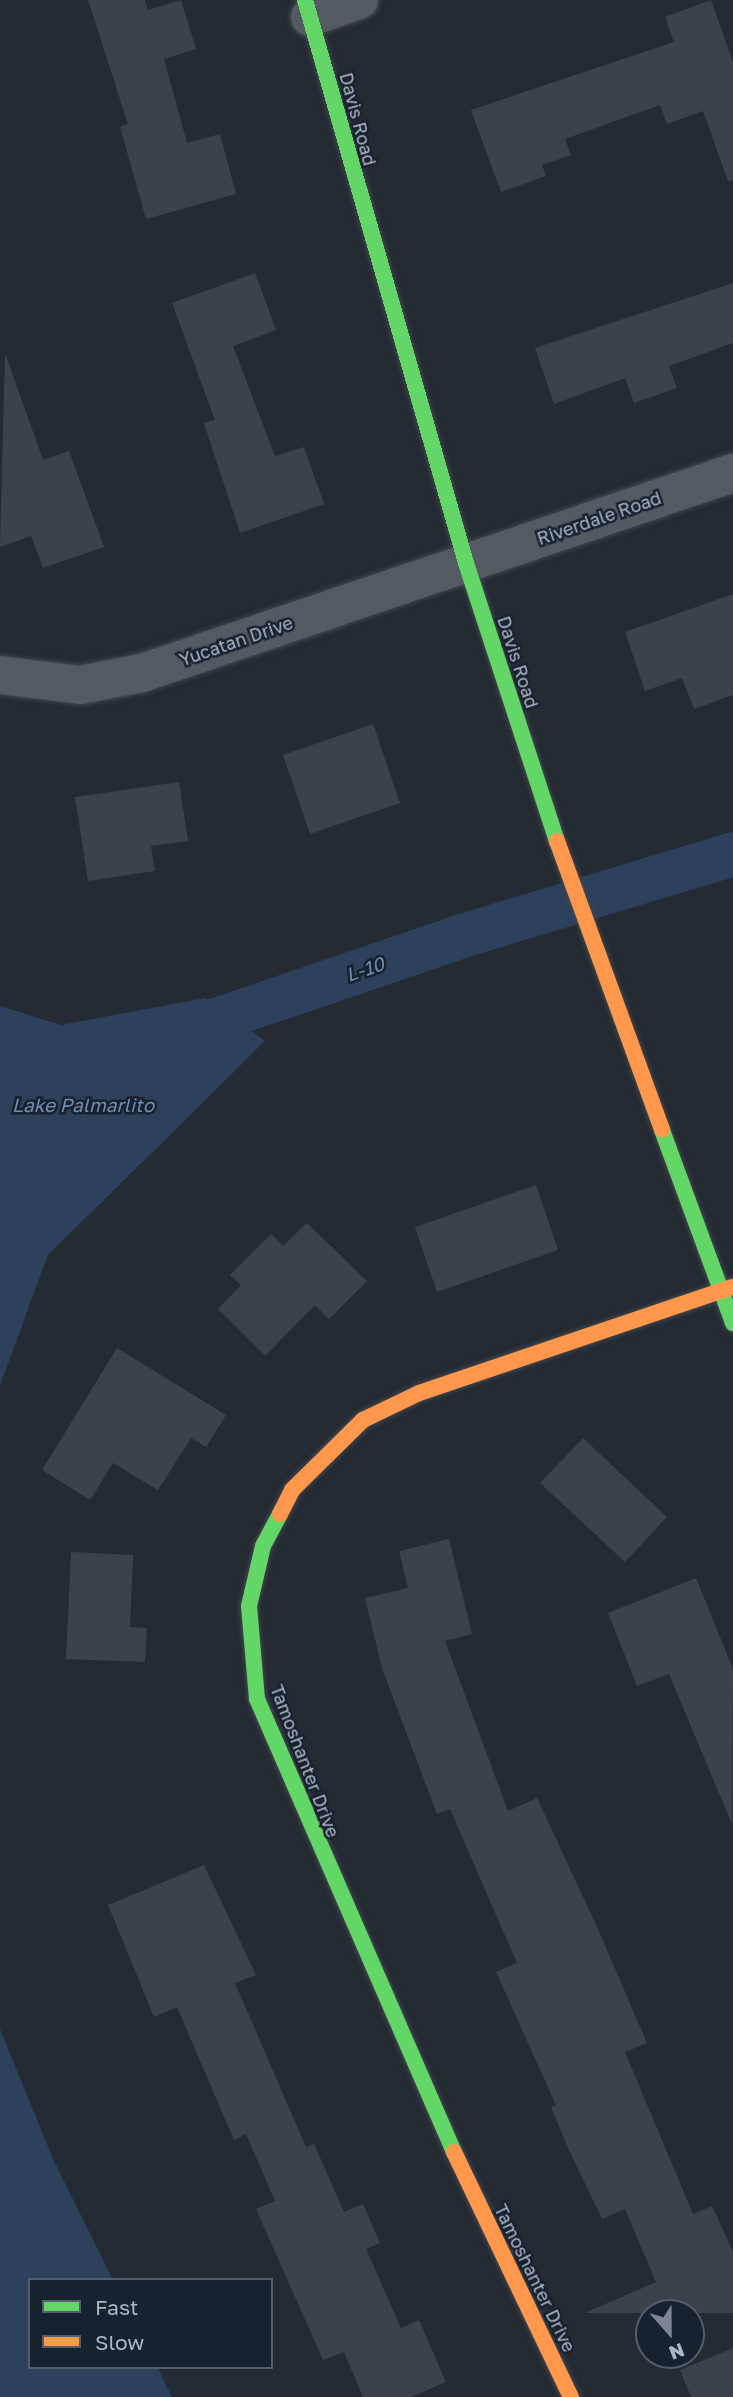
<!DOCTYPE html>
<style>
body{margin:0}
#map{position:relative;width:733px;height:2397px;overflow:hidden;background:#252b33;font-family:"Golos Text",sans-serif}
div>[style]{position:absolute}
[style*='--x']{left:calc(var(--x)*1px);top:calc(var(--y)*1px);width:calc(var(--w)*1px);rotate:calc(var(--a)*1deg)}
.water>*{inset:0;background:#2e415c}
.canal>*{height:44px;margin:-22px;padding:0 22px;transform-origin:22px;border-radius:22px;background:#2e415c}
.building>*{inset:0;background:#3c4249}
.roads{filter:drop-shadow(0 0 2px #42474e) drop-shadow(0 0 2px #42474e)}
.street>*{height:38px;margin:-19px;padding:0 19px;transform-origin:19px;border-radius:19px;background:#545a62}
.fast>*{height:16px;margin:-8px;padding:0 8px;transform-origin:8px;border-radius:8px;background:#63d668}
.slow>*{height:16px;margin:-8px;padding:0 8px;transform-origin:8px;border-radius:8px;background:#ff974d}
span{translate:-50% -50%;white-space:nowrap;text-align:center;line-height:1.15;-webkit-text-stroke:5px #18212e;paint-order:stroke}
.street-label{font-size:18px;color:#adb6c6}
.water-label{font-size:19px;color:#738db2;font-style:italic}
.legend{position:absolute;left:28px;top:2278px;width:245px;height:91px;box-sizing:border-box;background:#18212e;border:2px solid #545d6b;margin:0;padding:9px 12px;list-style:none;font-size:21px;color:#adb6c6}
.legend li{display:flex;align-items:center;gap:14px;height:35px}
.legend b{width:35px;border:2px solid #545d6b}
.north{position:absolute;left:635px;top:2299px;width:70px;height:70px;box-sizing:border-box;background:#18212e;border:2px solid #545d6b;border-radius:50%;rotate:159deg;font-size:19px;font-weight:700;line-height:28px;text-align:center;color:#adb6c6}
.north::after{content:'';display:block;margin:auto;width:24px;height:32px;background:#7d8593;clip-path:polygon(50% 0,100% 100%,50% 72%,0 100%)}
</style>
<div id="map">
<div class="water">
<i style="clip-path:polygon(205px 998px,265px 1041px,48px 1255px,0 1385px,0 1006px,61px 1025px)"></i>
<i style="clip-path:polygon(0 2029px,53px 2159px,113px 2280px,30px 2280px,30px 2367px,157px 2367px,172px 2397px,0 2397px)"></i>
</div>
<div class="canal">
<i style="--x:172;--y:1035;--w:306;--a:-18.8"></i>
<i style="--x:462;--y:936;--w:283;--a:-16.8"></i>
</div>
<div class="building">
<i style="clip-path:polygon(88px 0,145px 0,148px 10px,181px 0,196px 49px,164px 59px,187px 143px,220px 134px,236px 194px,146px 219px,120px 127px,128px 124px)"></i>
<i style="clip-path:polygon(711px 0,733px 62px,733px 180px,728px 181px,703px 111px,667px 124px,660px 105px,565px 139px,571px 155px,542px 165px,546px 176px,501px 192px,471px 110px,674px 42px,665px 17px)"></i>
<i style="clip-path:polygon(255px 273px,276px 330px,233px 346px,275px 456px,304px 447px,324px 504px,240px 533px,204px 423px,215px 420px,172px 303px)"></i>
<i style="clip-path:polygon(733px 283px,733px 343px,669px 366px,677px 388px,634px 403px,625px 378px,554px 404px,535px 348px)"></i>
<i style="clip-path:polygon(5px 353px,43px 460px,69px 451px,104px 547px,43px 568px,31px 536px,0 547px)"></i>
<i style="clip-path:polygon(733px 594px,733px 695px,694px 709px,682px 678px,645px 691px,625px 632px)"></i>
<i style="clip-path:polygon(373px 724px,400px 803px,310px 834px,283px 755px)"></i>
<i style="clip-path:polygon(179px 782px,188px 841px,151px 846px,155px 871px,88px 881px,75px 797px)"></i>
<i style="clip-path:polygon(536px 1185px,558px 1250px,437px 1292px,415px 1227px)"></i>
<i style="clip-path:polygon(307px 1223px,367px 1281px,329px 1319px,315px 1305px,265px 1356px,218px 1309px,241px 1285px,230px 1275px,271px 1234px,283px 1246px)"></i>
<i style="clip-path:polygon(117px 1348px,226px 1415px,206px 1447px,191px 1438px,158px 1490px,113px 1463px,90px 1500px,42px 1470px)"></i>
<i style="clip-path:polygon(583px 1438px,667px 1517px,625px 1562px,540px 1483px)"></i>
<i style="clip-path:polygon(449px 1539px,472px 1634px,445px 1641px,508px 1811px,537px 1798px,598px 1929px,647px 2043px,625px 2052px,693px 2214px,712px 2206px,733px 2252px,733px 2313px,585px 2313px,656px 2282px,625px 2209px,602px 2219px,569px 2150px,551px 2107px,556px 2105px,496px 1972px,517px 1963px,450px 1809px,437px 1814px,382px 1668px,365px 1598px,408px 1588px,399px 1551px)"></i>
<i style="clip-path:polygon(71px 1552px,133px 1555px,130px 1627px,147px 1628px,145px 1662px,66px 1659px)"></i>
<i style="clip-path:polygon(696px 1578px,733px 1669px,732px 1824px,669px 1674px,637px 1686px,608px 1613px)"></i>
<i style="clip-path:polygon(204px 1865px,256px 1975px,235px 1983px,306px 2147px,314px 2144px,344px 2212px,363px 2204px,380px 2243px,366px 2249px,401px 2328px,419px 2320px,446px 2382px,411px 2397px,363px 2397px,344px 2352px,323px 2360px,256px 2209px,275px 2201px,246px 2134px,234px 2140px,177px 2007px,154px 2017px,108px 1905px)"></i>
<i style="clip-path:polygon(733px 2348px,733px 2397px,691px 2397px,680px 2370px)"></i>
</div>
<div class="roads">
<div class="street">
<i style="--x:310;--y:17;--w:52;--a:-19.1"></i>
<i style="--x:0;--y:675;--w:81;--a:7.1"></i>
<i style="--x:80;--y:685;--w:63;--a:-11"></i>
<i style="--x:142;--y:673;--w:624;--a:-18.7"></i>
</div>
<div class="fast">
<i style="--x:305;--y:0;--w:586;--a:74.04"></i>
<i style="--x:466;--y:563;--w:293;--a:71.9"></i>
<i style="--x:662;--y:1130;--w:206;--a:69.8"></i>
<i style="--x:280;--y:1514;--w:36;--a:118"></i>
<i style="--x:263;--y:1546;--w:62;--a:103.1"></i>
<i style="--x:249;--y:1606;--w:93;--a:85.1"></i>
<i style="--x:257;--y:1699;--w:494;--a:66.5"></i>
</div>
<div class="slow">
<i style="--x:557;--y:841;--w:307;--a:70"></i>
<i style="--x:280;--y:1514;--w:27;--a:-63"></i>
<i style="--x:292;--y:1490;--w:100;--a:-44.6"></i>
<i style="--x:363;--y:1420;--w:62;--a:-25.7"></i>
<i style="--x:419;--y:1393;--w:331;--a:-18.7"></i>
<i style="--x:454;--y:2152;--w:272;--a:64.5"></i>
</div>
</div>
<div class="street-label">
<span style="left:358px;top:119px;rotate:75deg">Davis Road</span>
<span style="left:599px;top:518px;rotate:-19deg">Riverdale Road</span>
<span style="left:236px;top:641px;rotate:-19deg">Yucatan Drive</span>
<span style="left:518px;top:662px;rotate:72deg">Davis Road</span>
<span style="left:305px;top:1761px;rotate:69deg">Tamoshanter Drive</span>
<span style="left:535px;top:2278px;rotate:64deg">Tamoshanter Drive</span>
</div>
<div class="water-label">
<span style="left:365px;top:969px;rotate:-19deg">L-10</span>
<span style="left:83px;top:1105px">Lake Palmarlito</span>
</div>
<ul class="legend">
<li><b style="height:9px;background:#63d668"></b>Fast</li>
<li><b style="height:9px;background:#ff974d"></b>Slow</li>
</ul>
<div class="north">N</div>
</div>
